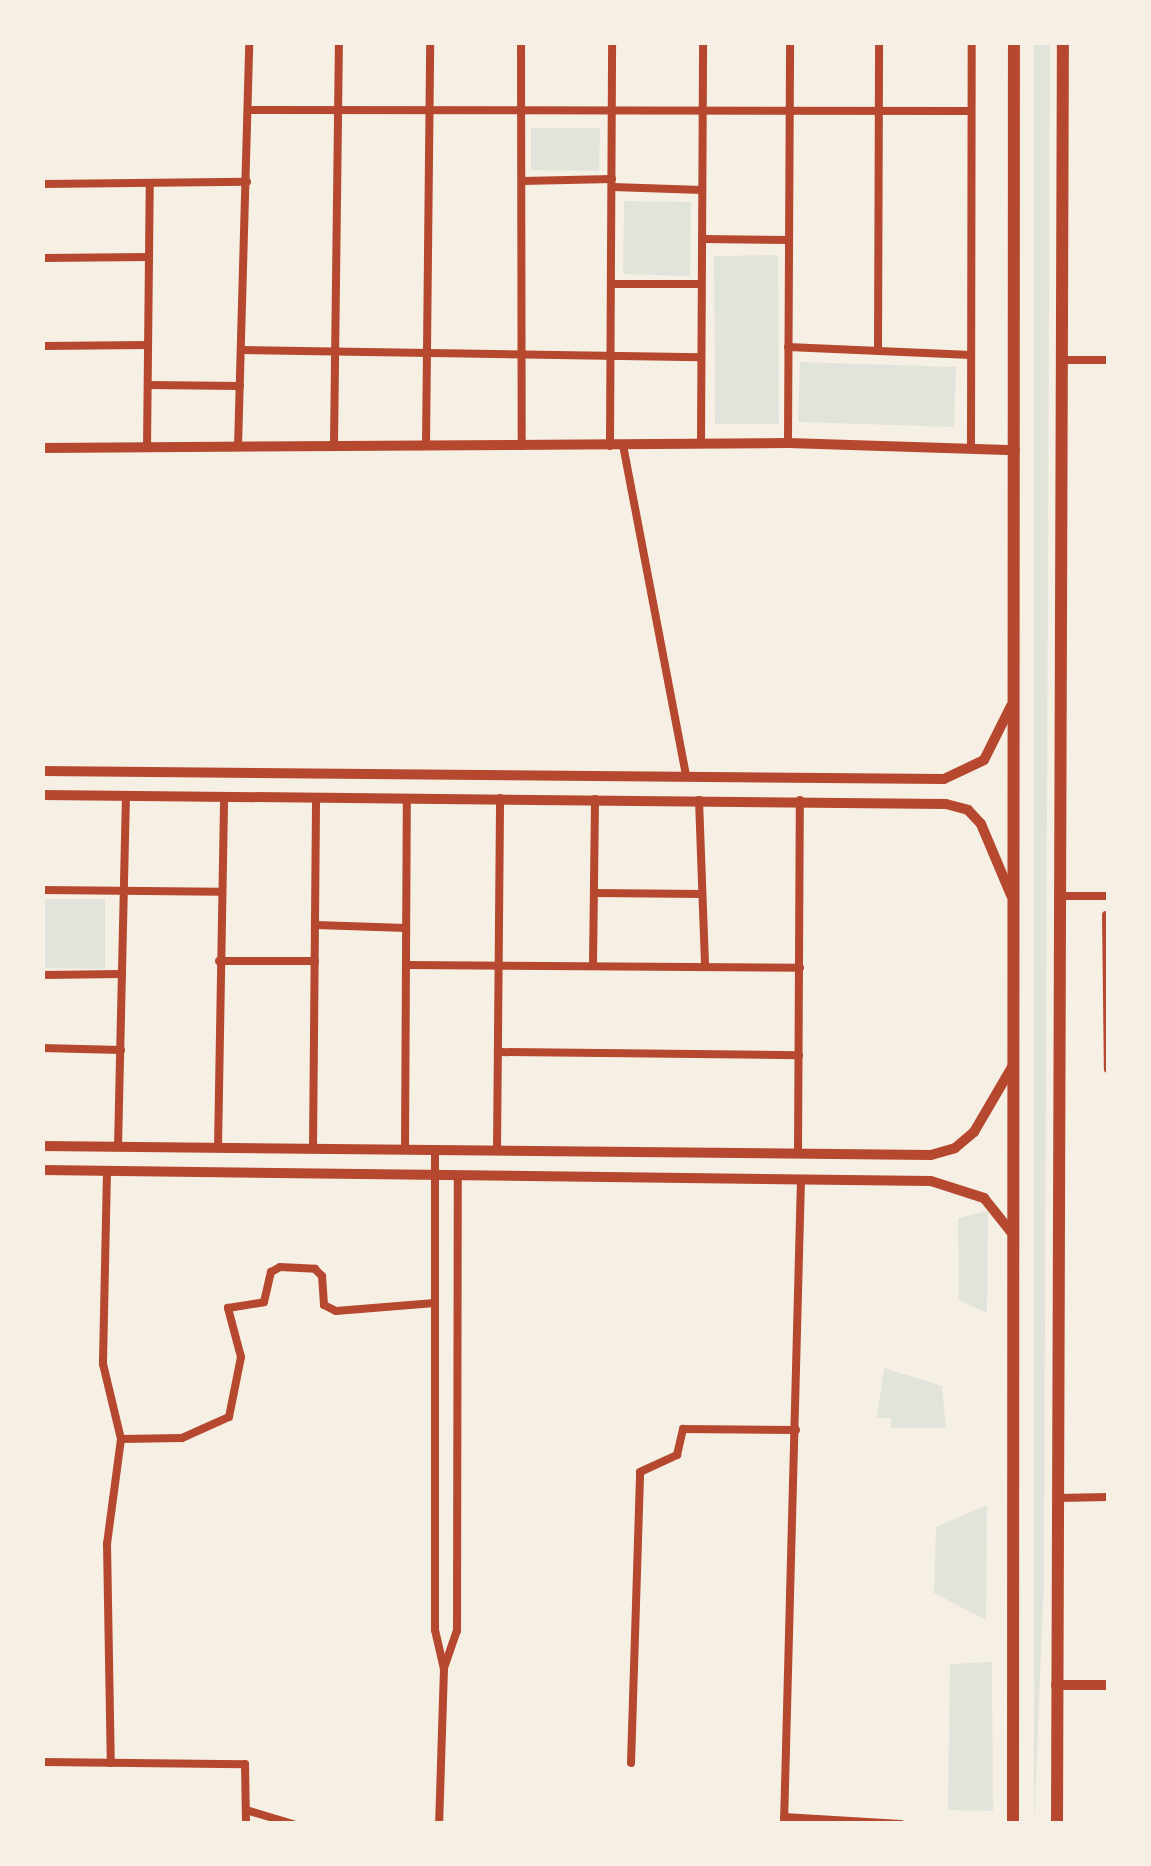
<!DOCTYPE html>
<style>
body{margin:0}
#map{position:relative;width:1151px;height:1866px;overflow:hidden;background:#f6efe4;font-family:Quicksand,sans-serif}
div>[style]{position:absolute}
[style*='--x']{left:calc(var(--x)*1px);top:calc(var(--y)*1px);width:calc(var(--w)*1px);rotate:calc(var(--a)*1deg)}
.green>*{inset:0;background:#e2e4dc}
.minor>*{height:8px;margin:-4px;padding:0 4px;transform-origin:4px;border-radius:4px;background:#b5482f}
.tertiary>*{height:10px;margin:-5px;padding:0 5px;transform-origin:5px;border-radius:5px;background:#b5482f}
.trunk>*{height:12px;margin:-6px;padding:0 6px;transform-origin:6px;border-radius:6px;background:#b5482f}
span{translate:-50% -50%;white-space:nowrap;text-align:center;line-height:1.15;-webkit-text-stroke:8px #f6efe4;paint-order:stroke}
.frame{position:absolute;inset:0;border:45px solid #f6efe4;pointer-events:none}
</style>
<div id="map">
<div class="green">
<i style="clip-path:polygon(1050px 43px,1044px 1582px,1034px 1824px,1034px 43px)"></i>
<i style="clip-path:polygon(531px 128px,600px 128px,599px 171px,531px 170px)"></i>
<i style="clip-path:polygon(624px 201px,691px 202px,690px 276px,623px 274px)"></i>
<i style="clip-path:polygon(778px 255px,779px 424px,715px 424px,714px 256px)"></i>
<i style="clip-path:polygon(800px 362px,956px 367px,954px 427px,798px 422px)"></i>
<i style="clip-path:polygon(43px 899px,105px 899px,105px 969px,43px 968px)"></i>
<i style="clip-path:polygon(988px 1211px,987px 1313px,959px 1300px,958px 1218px)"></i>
<i style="clip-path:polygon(884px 1368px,942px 1386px,946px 1428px,891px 1428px,891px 1418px,877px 1418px)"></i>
<i style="clip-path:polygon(987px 1505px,986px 1620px,934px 1593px,936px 1527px)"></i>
<i style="clip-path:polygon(992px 1662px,993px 1811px,948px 1810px,950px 1664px)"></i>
</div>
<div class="minor">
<i style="--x:521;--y:42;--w:404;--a:89.9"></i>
<i style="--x:249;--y:110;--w:722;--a:0.08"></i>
<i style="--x:522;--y:181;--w:90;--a:-1.3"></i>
<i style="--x:42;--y:184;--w:205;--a:-0.6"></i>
<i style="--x:613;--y:187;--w:89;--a:1.9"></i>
<i style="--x:702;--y:239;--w:87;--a:0.7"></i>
<i style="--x:42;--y:258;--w:107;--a:-0.5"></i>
<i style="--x:612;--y:284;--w:89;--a:0"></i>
<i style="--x:42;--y:346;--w:106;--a:-0.5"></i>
<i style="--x:788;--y:347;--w:183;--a:2.5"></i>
<i style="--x:242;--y:350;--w:459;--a:0.9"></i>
<i style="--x:878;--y:351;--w:309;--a:-89.8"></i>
<i style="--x:1064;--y:360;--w:44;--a:0"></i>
<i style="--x:148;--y:385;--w:92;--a:0.6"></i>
<i style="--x:788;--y:443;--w:401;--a:-89.7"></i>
<i style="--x:701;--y:444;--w:402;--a:-89.7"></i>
<i style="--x:334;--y:445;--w:403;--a:-89.3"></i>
<i style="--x:426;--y:445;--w:403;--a:-89.4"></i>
<i style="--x:623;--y:445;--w:336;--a:79.2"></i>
<i style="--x:610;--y:446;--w:404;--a:-89.7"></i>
<i style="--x:238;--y:447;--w:405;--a:-88.4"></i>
<i style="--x:971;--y:447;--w:405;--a:-89.9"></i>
<i style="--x:147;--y:448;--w:265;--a:-89.4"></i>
<i style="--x:699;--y:800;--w:167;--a:87.9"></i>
<i style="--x:42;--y:890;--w:178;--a:0.6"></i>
<i style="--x:594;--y:893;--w:108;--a:0.5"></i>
<i style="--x:1063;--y:896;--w:45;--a:0"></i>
<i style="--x:1106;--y:915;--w:154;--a:89.3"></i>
<i style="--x:316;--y:925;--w:90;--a:1.9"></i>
<i style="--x:219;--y:961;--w:96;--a:0"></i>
<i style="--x:406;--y:965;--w:394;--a:0.4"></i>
<i style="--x:593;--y:965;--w:166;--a:-89.3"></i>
<i style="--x:42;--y:975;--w:80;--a:-0.7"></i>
<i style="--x:42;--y:1048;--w:79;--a:1.5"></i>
<i style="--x:498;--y:1052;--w:301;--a:0.6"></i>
<i style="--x:118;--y:1147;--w:351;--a:-88.7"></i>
<i style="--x:218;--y:1148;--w:352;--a:-89"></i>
<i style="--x:313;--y:1149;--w:352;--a:-89.5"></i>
<i style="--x:435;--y:1149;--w:481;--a:90"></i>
<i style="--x:435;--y:1630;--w:39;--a:77"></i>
<i style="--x:444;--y:1668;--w:156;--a:91.8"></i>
<i style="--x:405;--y:1150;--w:352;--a:-89.7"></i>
<i style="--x:497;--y:1151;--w:353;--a:-89.5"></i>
<i style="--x:798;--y:1153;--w:353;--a:-89.7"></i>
<i style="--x:107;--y:1171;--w:193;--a:91.2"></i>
<i style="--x:103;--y:1364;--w:77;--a:76.5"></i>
<i style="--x:121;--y:1439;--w:106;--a:97.6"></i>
<i style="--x:107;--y:1544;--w:219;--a:89"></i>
<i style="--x:121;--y:1439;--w:61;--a:-0.9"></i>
<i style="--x:182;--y:1438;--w:51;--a:-24.1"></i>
<i style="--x:229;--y:1417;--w:61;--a:-78.7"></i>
<i style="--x:241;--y:1357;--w:51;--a:-104.9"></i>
<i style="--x:228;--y:1308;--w:36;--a:-9"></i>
<i style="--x:264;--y:1302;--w:31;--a:-77"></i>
<i style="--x:271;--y:1272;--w:10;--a:-29"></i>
<i style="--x:280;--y:1267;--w:35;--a:3"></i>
<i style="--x:315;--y:1269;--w:10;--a:45"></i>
<i style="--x:322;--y:1276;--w:29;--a:86"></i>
<i style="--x:324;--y:1305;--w:13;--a:27"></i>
<i style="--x:336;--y:1311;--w:99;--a:-4.6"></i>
<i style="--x:1058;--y:1498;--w:50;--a:-1.1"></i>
<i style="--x:444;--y:1668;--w:39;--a:-71"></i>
<i style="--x:457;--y:1631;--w:456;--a:-89.9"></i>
<i style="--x:42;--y:1762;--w:203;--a:0.6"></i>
<i style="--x:245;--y:1764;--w:60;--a:89"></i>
<i style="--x:631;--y:1763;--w:291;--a:-88.2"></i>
<i style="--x:640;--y:1472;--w:41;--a:-24.7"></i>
<i style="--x:677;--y:1455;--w:27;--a:-77"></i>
<i style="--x:683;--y:1429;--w:113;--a:0.5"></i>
<i style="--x:246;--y:1810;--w:49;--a:16.6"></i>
<i style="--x:784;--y:1817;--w:117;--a:3.4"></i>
<i style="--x:784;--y:1824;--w:644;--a:-88.49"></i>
</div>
<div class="tertiary">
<i style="--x:42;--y:448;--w:746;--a:-0.38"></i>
<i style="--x:788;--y:443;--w:227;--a:1.8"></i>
<i style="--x:42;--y:771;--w:902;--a:0.51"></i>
<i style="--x:944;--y:779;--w:44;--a:-25.4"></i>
<i style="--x:984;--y:760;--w:60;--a:-63.4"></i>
<i style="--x:42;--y:795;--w:904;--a:0.57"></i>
<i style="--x:946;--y:804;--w:23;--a:15"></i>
<i style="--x:968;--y:810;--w:19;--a:47"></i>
<i style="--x:981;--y:824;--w:77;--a:67.1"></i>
<i style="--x:42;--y:1146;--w:889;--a:0.58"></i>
<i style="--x:931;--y:1155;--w:25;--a:-16"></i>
<i style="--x:955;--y:1148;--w:25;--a:-40"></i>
<i style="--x:974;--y:1132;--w:75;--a:-59.7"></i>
<i style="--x:42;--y:1170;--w:889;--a:0.71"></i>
<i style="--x:931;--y:1181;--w:56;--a:17.8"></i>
<i style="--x:984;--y:1198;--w:43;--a:51.5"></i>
<i style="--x:1056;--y:1685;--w:52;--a:0"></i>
</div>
<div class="trunk">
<i style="--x:1013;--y:1824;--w:1782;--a:-89.97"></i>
<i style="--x:1057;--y:1824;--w:1782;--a:-89.81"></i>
</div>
<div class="frame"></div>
</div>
